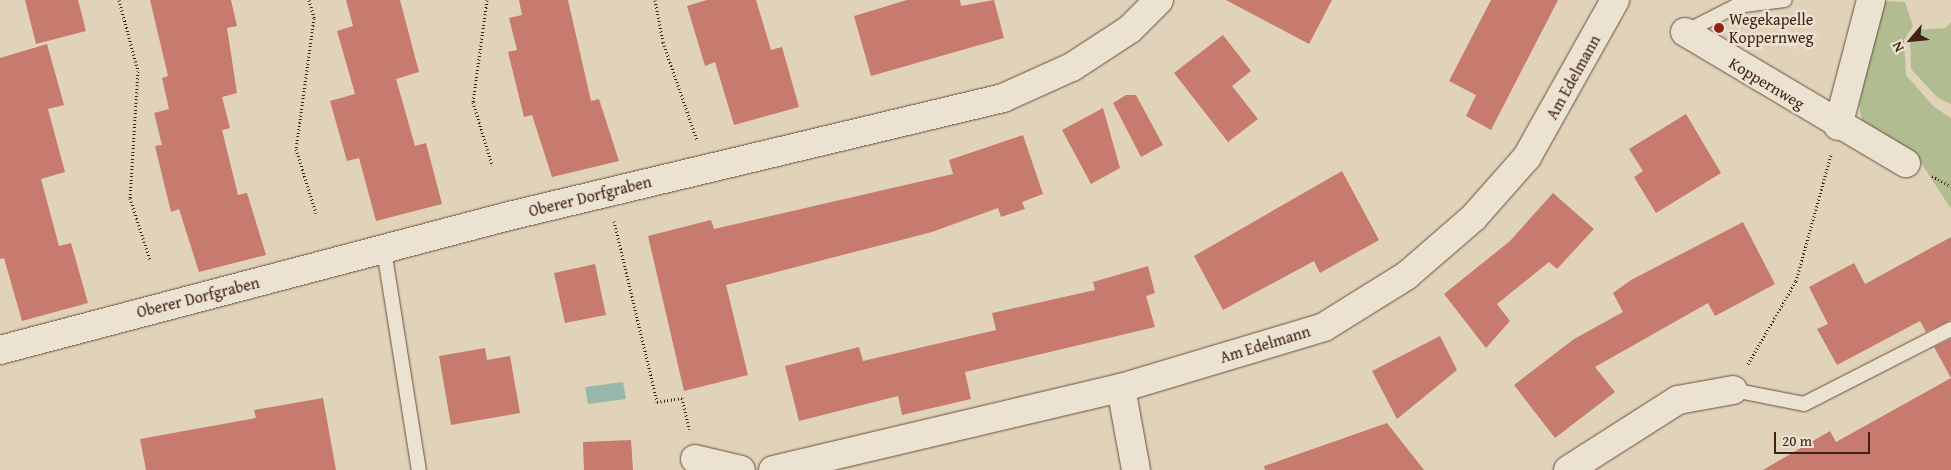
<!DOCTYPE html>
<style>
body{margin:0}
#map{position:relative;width:1951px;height:470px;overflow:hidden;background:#e1d3b9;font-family:"Gentium Book Plus",serif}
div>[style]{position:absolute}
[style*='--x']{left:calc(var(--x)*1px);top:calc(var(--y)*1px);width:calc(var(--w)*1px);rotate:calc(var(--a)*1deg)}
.green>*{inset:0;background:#b1bd91}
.water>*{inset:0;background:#95b8ab}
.building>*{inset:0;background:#c77b6f}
.path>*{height:3px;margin-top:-1.5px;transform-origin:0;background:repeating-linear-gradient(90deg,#412116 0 1px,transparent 0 3.5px)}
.roads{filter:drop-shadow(0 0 1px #694e3f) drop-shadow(0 0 1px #694e3f)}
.lane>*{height:14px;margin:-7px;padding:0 7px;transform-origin:7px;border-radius:7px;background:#ece2d2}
.street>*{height:28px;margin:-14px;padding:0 14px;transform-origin:14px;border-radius:14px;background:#ece2d2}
.dots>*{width:14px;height:14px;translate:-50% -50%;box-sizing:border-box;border:2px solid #ece2d2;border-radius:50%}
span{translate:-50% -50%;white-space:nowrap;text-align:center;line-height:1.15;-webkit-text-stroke:5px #ece2d2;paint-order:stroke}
.poi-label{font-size:16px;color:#412116}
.left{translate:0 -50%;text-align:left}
.street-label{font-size:16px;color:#412116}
.north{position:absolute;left:1886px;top:15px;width:50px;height:50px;-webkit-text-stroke:4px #ece2d2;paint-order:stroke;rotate:242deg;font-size:14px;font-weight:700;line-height:20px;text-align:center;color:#412116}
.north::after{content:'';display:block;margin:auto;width:18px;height:22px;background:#412116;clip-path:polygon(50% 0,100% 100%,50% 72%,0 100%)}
.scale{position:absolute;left:1774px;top:432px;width:96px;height:22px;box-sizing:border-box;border:2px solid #412116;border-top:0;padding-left:6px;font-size:15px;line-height:18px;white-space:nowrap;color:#412116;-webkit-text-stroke:4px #ece2d2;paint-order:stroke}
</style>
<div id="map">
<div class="green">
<i style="clip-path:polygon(1880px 1px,1905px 2px,1913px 26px,1904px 40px,1906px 75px,1934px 107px,1951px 118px,1951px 209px,1914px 152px,1863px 126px,1859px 106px)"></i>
<i style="clip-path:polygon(1951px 22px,1951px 104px,1938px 98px,1911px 69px,1910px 37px,1918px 30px,1945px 28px)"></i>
</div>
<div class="water">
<i style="clip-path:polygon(623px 382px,626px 399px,588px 404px,585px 387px)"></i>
</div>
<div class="building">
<i style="clip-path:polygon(25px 0,78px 0,86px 31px,36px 44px)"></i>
<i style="clip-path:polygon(150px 0,231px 0,237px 26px,227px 28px,237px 93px,222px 97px,230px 128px,222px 130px,238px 195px,247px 193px,266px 255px,199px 272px,179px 209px,171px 212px,155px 146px,162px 145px,154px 113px,169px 109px,162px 78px,168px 76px)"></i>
<i style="clip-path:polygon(346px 0,400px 0,419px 72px,396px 79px,415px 146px,426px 143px,442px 204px,376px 221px,359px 158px,347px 161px,330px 101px,355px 94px,337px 31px,353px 26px)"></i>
<i style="clip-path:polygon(519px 0,568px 0,591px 101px,599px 99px,619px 161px,552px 177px,532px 115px,524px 117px,508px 52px,517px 50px,509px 18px,522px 15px)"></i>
<i style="clip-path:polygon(707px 0,756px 0,771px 50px,782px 47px,799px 107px,734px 125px,715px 62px,705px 66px,687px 6px)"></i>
<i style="clip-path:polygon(907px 0,960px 0,961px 6px,994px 0,1004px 38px,871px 76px,854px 16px)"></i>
<i style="clip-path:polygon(1226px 0,1332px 0,1309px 44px)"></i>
<i style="clip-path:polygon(1491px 0,1558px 0,1491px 130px,1466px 116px,1476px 95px,1449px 81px)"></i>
<i style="clip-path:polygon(1223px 35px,1251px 71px,1232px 86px,1258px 119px,1228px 142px,1174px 73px)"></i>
<i style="clip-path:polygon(47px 44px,64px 105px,48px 109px,65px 172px,41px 179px,59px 246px,71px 243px,88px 303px,22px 321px,4px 258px,0 259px,0 58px)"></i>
<i style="clip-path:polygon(1126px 95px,1136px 95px,1163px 145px,1141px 157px,1113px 103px)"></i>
<i style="clip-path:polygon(1103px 108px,1120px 168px,1091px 184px,1062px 130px)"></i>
<i style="clip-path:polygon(1686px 114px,1721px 173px,1656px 213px,1634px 177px,1643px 171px,1629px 149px)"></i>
<i style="clip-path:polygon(1023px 135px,1043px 194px,1022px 202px,1025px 209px,1001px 217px,998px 208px,932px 232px,726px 285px,748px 375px,684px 391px,648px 236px,711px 220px,714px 229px,953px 174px,949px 160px)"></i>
<i style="clip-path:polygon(1342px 171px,1379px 240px,1320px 273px,1314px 261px,1223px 310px,1194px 256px)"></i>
<i style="clip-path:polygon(1553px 193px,1594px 229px,1557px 269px,1549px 262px,1497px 304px,1510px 321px,1486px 348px,1444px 294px,1510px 241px)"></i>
<i style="clip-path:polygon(1743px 222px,1775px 284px,1715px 316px,1708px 303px,1595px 367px,1615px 392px,1555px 438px,1514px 385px,1574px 339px,1623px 312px,1613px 293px,1631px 280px)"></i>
<i style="clip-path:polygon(1951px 237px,1951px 320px,1926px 332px,1920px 321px,1837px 365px,1817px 329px,1828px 324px,1809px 287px,1854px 263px,1865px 284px)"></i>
<i style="clip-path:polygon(595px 264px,606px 315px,565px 323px,554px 273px)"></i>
<i style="clip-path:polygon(1148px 266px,1155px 293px,1146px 296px,1155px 327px,965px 372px,971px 399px,902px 415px,898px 396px,799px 421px,785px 366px,859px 347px,863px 361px,996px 330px,992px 313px,1095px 290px,1093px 282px)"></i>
<i style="clip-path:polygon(1440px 336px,1457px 370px,1397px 419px,1372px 371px)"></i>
<i style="clip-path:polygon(1951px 339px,1951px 470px,1763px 470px,1830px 431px,1836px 442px,1951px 378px,1934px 347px)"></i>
<i style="clip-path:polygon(485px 348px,487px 360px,510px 356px,520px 413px,451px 425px,439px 356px)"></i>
<i style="clip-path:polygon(323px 398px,336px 470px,146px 470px,140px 439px,256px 418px,254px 410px)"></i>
<i style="clip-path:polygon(1387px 423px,1424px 470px,1265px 470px,1264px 466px)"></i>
<i style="clip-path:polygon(631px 440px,633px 470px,584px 470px,583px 442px)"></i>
</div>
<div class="path">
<i style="--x:119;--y:0;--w:73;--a:75"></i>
<i style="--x:138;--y:71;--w:127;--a:93.6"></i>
<i style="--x:130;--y:198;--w:65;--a:72.1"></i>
<i style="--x:309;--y:0;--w:19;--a:74"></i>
<i style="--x:314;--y:18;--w:132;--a:97.8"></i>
<i style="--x:296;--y:149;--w:67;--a:72.6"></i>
<i style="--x:487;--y:0;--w:103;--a:97.8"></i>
<i style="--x:473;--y:102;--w:66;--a:73.2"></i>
<i style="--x:655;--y:0;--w:43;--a:79.2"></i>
<i style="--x:663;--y:42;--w:104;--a:70.9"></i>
<i style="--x:1932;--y:176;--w:21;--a:28"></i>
<i style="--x:614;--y:221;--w:186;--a:76.6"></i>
<i style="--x:657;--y:402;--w:25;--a:-9"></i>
<i style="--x:682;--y:398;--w:32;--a:77"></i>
<i style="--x:1748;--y:364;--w:96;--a:-60"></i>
<i style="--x:1796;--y:281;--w:131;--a:-74.5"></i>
</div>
<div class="roads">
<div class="lane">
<i style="--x:1685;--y:32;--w:57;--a:-27"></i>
<i style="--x:1736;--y:6;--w:49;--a:-7"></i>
<i style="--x:384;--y:250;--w:223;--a:81"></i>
<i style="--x:1733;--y:390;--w:72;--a:11.2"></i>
<i style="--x:1804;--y:404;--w:165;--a:-27"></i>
</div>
<div class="street">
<i style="--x:1685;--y:32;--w:257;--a:30.7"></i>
<i style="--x:1838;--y:126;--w:130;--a:-75.3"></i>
<i style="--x:0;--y:350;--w:526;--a:-14.75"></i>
<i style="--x:509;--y:216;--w:508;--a:-13.43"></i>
<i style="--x:1003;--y:98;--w:76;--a:-24.2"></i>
<i style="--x:1072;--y:67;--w:69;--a:-33.2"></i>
<i style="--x:1130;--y:29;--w:41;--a:-45"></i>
<i style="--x:1121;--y:388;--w:83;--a:79.6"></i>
<i style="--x:695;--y:459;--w:47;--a:13.4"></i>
<i style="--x:773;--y:470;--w:358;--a:-13.3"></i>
<i style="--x:1121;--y:388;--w:212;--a:-16.7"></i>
<i style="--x:1324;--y:327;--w:97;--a:-31.9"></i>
<i style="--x:1406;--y:276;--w:90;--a:-40.9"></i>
<i style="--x:1474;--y:217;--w:80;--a:-48.5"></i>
<i style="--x:1527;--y:157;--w:180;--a:-60.7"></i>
<i style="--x:1568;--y:470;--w:130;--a:-32.5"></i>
<i style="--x:1678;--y:400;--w:56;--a:-10.3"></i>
</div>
</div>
<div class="dots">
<i style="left:1719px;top:28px;background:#8f2418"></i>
</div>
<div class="poi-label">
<span class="left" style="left:1729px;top:28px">Wegekapelle<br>Koppernweg</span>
</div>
<div class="street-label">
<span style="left:1573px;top:77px;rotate:-61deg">Am Edelmann</span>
<span style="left:1767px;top:83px;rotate:31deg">Koppernweg</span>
<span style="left:590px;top:196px;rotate:-14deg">Oberer Dorfgraben</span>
<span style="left:198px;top:297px;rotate:-14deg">Oberer Dorfgraben</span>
<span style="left:1265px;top:344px;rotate:-17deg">Am Edelmann</span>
</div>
<div class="north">N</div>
<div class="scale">20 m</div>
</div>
